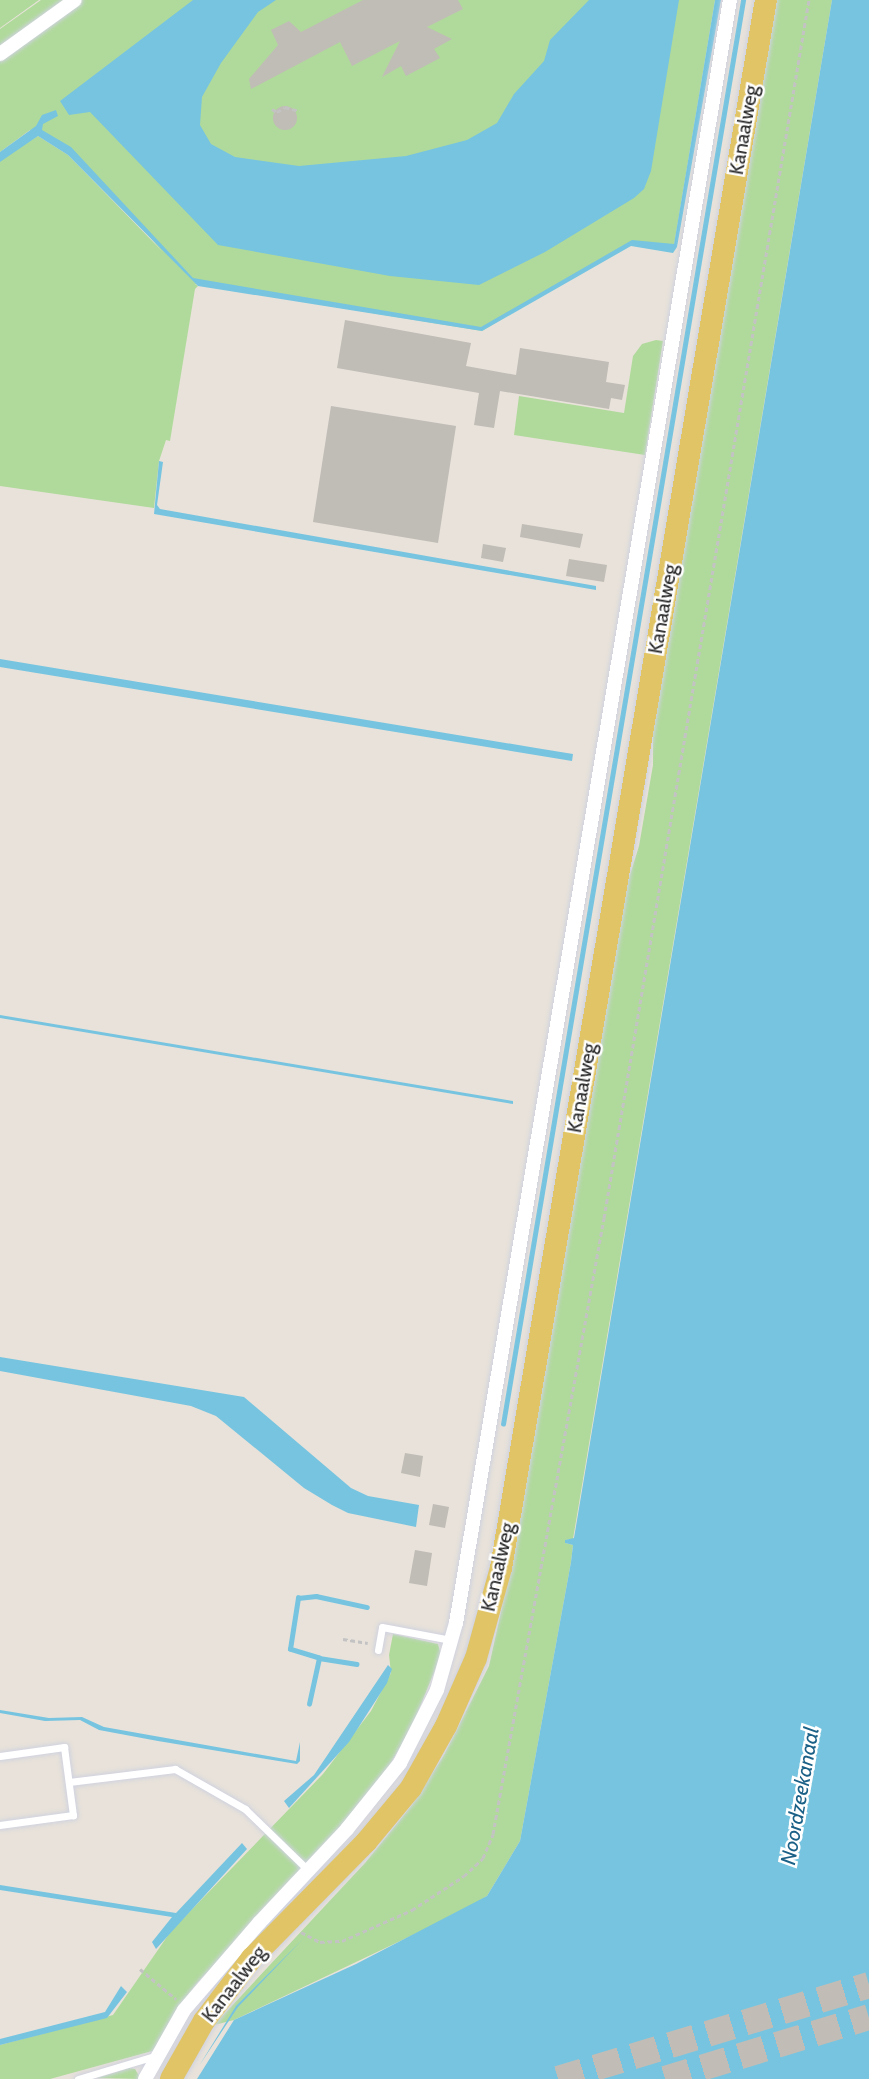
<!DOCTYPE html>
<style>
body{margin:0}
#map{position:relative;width:869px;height:2079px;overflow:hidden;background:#e8e2da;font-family:Cabin,sans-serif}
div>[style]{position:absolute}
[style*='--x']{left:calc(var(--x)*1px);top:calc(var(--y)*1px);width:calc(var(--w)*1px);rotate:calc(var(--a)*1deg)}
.green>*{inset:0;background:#b0da9b}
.water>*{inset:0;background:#76c4e0}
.stream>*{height:4.5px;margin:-2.25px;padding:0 2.25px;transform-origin:2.25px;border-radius:2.25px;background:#76c4e0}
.building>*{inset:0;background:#c0bcb6}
.round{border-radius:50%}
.highway-tunnel>*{height:26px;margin-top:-13px;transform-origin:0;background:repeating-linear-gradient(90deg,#c1bdb6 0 26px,transparent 0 39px)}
.path>*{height:3px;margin-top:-1.5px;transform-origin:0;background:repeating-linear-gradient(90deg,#c3c3c3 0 4.5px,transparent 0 7.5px)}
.roads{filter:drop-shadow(0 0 2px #cfd2df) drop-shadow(0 0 2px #cfd2df)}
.lane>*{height:7px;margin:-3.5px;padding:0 3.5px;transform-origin:3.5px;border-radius:3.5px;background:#fff}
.street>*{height:14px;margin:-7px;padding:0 7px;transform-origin:7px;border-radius:7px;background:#fff}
.primary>*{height:22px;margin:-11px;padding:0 11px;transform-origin:11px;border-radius:11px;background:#e0c466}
span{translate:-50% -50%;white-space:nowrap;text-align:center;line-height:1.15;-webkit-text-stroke:5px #fff;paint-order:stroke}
.street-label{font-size:20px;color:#272727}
.water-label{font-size:21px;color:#1b6187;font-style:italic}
</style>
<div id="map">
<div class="green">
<i style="clip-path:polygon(0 0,39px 0,0 28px)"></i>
<i style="clip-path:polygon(41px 0,67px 0,0 49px,0 29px)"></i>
<i style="clip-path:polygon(81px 0,715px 0,674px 245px,672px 249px,630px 243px,482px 331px,195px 284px,198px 286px,195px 289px,170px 441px,166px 440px,159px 461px,154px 508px,0 486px,0 159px,38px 136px,68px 155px,163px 252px,70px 147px,30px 130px,0 152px,0 58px)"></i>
<i style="clip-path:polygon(774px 0,832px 0,573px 1539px,565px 1540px,565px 1543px,573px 1545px,571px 1562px,520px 1841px,487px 1896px,457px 1914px,234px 2020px,214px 2025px,365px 1863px,412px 1805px,444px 1755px,489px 1666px,514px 1553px,624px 894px,639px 846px,653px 765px,653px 709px)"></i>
<i style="clip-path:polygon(656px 340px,663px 341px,645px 455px,514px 435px,519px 396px,624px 413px,633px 356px,642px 344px)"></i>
<i style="clip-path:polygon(393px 1634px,438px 1644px,441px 1655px,411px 1729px,381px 1779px,338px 1831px,197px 1983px,173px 2015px,156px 2050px,50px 2079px,0 2079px,0 2045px,113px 2015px,171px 1931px,323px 1774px,371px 1711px,391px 1673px,389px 1655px)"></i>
<i style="clip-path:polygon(129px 2068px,135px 2069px,141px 2079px,97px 2078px)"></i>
</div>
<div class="water">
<i style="clip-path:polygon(193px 0,276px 0,258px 12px,221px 63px,202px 97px,200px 125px,211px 144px,235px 157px,299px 166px,406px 156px,467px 140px,497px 123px,514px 94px,544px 61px,550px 40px,589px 0,679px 0,651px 171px,644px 189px,634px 198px,545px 252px,479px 285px,390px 276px,218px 245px,90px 112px,69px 115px,60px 101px)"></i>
<i style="clip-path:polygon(715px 0,721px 0,677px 247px,673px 253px,631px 246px,482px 331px,198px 286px,68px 155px,38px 136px,0 162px,0 152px,36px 126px,42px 115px,56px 110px,58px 116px,43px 124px,42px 130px,71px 147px,193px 278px,481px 327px,632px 240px,674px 244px)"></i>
<i style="clip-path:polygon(832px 0,869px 0,869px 2079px,197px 2079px,234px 2020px,356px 1964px,487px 1896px,520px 1841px,571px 1562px,573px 1545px,565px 1543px,565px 1540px,574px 1538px)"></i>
<i style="clip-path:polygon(159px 461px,163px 462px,157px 505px,160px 509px,596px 586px,596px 590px,154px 514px)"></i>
<i style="clip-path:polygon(0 659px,536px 748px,573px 754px,572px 761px,0 667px)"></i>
<i style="clip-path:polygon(0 1015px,513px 1101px,513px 1104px,0 1018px)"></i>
<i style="clip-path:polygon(0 1357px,244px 1397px,351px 1488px,368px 1496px,419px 1505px,416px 1527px,348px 1513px,332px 1505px,304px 1488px,216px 1416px,191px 1406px,0 1371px)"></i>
<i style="clip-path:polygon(388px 1665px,392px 1669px,387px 1683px,349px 1742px,289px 1808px,284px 1801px,314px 1775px)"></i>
<i style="clip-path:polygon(0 1710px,49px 1718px,82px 1717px,104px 1727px,296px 1761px,300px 1742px,300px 1761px,297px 1764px,158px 1741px,99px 1730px,80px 1720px,45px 1721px,0 1713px)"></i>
<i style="clip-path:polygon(242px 1843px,247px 1849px,156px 1949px,152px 1942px,172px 1917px,0 1890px,0 1885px,176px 1913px)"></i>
<i style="clip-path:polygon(303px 1939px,238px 2007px,199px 2066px,236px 2006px)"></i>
<i style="clip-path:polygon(121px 1986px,127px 1992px,107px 2018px,0 2045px,0 2039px,105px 2012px)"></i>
</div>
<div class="stream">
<i style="--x:503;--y:1424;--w:1444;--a:-80.43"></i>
<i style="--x:319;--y:1658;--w:38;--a:9"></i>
<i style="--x:309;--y:1704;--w:47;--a:-77.7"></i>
<i style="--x:319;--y:1658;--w:30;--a:-163"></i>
<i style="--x:290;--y:1649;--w:52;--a:-81.1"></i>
<i style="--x:298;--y:1598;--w:18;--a:-6"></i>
<i style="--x:316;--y:1596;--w:52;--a:12.2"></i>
</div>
<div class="building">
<i style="clip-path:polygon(363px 0,458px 0,463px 9px,427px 27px,452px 39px,434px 49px,440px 58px,406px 76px,401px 66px,382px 77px,400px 41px,352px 66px,340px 42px,251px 89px,249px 79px,278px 45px,271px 30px,289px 21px,301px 32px)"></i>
<i class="round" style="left:273px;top:106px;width:24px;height:24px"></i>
<i style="clip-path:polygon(345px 320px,471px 343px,466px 366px,516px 375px,520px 348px,609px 362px,606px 382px,625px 385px,622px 400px,611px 398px,609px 409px,500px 391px,494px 428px,474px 425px,479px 393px,337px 368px)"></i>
<i style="clip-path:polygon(331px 406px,456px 426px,438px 543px,313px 522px)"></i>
<i style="clip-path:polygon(522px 524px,583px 534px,580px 548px,520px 537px)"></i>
<i style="clip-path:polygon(483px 544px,506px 548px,503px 562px,481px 558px)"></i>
<i style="clip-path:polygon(569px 559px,607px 565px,604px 582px,566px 576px)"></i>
<i style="clip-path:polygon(405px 1453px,423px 1456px,420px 1477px,401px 1473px)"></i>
<i style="clip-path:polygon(433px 1504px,449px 1507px,445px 1528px,429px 1525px)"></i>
<i style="clip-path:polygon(415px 1550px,432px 1553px,427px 1586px,409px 1583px)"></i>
</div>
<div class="highway-tunnel">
<i style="--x:558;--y:2079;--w:325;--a:-16.8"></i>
<i style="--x:665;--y:2079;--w:213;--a:-16.9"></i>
</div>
<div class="path">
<i style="--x:272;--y:109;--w:6;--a:31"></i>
<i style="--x:277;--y:112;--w:9;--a:-32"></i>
<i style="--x:285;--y:107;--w:15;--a:16"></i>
<i style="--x:343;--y:1639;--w:25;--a:9"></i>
<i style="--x:301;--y:1932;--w:21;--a:28"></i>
<i style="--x:320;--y:1942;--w:22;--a:-3"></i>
<i style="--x:342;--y:1941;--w:77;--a:-23.9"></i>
<i style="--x:412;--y:1910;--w:62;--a:-33.2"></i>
<i style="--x:464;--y:1876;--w:26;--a:-43"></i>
<i style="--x:483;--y:1858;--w:26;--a:-67"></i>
<i style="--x:493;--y:1834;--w:626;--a:-79.79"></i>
<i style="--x:604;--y:1218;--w:1235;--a:-80.45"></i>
<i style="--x:140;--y:1969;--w:47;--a:39.8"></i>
</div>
<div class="roads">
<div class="lane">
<i style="--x:378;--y:1650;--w:23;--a:-80"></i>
<i style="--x:382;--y:1627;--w:70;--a:10.7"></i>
<i style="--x:0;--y:1756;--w:65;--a:-8"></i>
<i style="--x:64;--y:1747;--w:69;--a:82.5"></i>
<i style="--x:73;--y:1815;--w:74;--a:172.2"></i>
<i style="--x:69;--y:1782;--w:107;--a:-7"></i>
<i style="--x:175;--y:1769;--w:81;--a:29.7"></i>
<i style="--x:245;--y:1809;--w:88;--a:44.1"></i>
<i style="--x:78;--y:2079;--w:84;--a:-16.7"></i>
</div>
<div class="street">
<i style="--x:0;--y:54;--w:92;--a:-35.8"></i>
<i style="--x:145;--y:2079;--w:79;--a:-60.5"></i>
<i style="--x:184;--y:2010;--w:116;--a:-49.2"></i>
<i style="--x:260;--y:1922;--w:127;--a:-46.9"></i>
<i style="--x:347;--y:1829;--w:85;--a:-51.2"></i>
<i style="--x:400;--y:1763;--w:82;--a:-63.1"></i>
<i style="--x:437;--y:1690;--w:70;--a:-74.2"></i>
<i style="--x:456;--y:1623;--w:1646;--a:-80.42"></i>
</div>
<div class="primary">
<i style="--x:171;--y:2079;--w:67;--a:-60.4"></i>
<i style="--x:204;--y:2021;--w:79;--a:-52.7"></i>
<i style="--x:252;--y:1958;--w:163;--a:-45.5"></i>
<i style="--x:366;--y:1842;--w:70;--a:-50.2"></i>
<i style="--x:411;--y:1788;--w:71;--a:-60.6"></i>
<i style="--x:446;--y:1726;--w:74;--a:-66.2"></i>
<i style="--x:476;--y:1658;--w:93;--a:-74.5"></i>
<i style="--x:501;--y:1568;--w:1590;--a:-80.41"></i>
</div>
</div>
<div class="street-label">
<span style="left:744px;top:130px;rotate:-80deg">Kanaalweg</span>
<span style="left:663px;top:609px;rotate:-80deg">Kanaalweg</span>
<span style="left:582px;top:1088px;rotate:-80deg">Kanaalweg</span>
<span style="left:498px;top:1567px;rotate:-77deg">Kanaalweg</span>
<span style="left:234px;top:1984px;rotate:-52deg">Kanaalweg</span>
</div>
<div class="water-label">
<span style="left:800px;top:1796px;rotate:-80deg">Noordzeekanaal</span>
</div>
</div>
